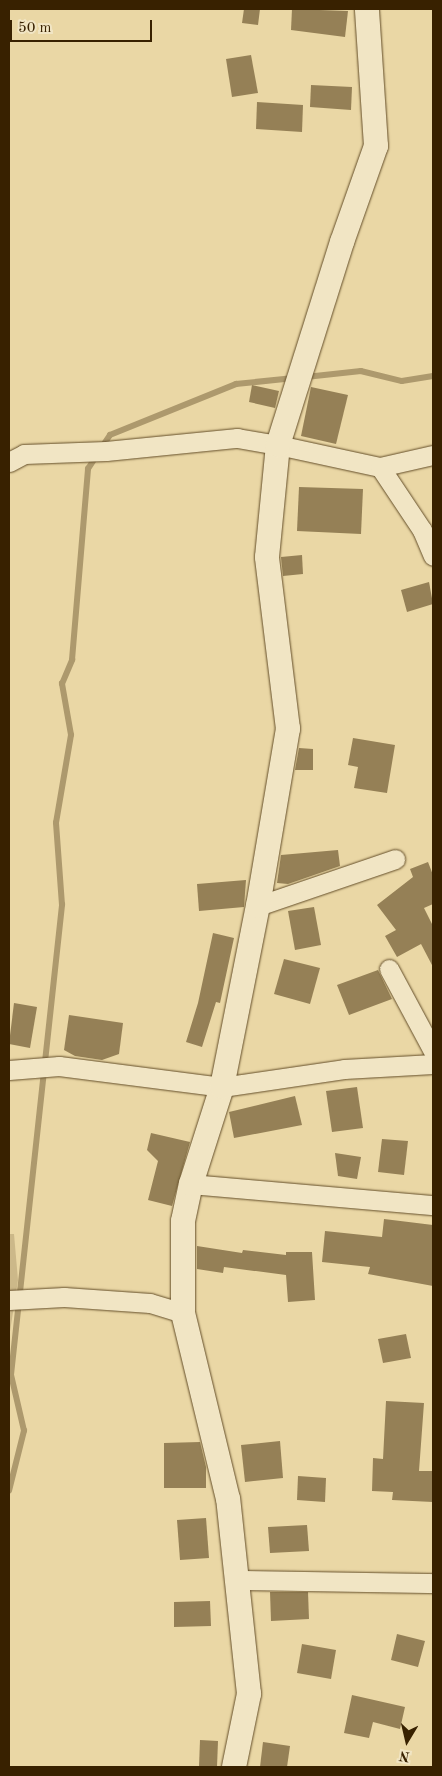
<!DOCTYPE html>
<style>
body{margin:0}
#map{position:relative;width:442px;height:1776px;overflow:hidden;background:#ead7a5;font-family:"Old Standard TT",serif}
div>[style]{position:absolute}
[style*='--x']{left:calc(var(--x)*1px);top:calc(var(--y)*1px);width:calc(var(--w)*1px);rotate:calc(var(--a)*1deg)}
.green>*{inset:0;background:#ccb889}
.stream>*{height:5.5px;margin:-2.75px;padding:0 2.75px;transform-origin:2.75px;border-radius:2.75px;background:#ad996d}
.building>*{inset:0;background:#958056}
.roads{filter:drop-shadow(0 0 1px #644e29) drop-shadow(0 0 1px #644e29)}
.minor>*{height:19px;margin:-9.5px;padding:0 9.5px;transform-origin:9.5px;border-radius:9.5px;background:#f1e5c4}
.tertiary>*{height:24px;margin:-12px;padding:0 12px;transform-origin:12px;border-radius:12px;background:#f1e5c4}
span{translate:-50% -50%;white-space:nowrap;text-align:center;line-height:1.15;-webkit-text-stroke:4.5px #f1e5c4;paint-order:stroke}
.frame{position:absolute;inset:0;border:10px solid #382100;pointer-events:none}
.north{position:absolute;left:382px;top:1716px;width:50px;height:50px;-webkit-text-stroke:4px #f1e5c4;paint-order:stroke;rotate:189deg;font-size:14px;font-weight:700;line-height:20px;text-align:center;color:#382100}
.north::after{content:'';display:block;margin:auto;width:18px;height:22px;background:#382100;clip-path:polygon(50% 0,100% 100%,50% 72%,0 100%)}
.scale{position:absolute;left:10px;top:20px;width:142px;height:22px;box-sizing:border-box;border:2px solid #382100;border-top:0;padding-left:6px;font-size:15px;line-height:18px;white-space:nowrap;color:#382100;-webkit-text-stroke:4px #f1e5c4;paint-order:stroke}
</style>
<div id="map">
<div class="green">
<i style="clip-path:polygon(9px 1234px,14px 1234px,18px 1280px,9px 1338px)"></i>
</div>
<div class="stream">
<i style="--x:306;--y:377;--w:55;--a:-6.2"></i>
<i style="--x:361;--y:371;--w:42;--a:13.7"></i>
<i style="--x:402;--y:381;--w:31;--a:-9"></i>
<i style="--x:102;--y:447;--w:14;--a:-56"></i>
<i style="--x:110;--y:435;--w:136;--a:-22"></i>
<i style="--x:236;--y:384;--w:58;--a:-5.9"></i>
<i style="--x:9;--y:1491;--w:62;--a:-76"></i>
<i style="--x:24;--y:1431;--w:57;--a:-103.1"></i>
<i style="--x:11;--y:1375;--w:473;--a:-83.8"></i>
<i style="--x:62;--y:905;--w:82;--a:-94.2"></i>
<i style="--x:56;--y:823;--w:89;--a:-80.3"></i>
<i style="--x:71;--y:735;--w:52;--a:-100"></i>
<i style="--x:62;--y:684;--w:26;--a:-67"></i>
<i style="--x:72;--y:660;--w:192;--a:-85.2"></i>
<i style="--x:88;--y:469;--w:17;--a:-57"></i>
</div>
<div class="building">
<i style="clip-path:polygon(244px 9px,260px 9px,258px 25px,242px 23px)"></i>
<i style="clip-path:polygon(292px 9px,348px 11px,345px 37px,291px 30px)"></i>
<i style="clip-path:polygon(251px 55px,258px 93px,232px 97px,226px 59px)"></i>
<i style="clip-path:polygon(311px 85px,352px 87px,351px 110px,310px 107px)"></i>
<i style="clip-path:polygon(257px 102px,303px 105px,302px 132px,256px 129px)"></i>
<i style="clip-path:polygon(252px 385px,279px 391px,275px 408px,249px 402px)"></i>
<i style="clip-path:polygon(311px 387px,348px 395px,336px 444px,301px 436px)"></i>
<i style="clip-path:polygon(299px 487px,363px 489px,361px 534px,297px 531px)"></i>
<i style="clip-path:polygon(302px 555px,303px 574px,283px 576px,281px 557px)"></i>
<i style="clip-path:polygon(429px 582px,433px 604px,407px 612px,401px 590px)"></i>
<i style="clip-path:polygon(353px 738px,395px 745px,387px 793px,354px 788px,358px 767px,348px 765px)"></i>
<i style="clip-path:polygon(299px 748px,313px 749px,313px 770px,295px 770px)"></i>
<i style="clip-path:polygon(338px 850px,340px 866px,288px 884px,277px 883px,281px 855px)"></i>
<i style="clip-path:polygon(428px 862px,433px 875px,433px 904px,424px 908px,433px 926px,433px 967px,421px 944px,397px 957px,385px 936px,396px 930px,377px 905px,413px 877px,410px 869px)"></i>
<i style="clip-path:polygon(246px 880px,244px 907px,199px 911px,197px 884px)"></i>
<i style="clip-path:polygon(314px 907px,321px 945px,295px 950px,288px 911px)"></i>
<i style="clip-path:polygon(213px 933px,234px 938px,220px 1003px,216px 1002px,202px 1047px,186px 1042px,198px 1003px)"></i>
<i style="clip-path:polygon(284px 959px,320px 968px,310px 1004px,274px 994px)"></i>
<i style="clip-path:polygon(378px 970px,392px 999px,349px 1015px,337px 985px)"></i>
<i style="clip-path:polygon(14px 1003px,37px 1007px,30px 1048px,9px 1044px)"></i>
<i style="clip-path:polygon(69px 1015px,123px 1023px,119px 1054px,102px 1060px,75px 1056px,64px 1050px)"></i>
<i style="clip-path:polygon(357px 1087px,363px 1128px,332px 1132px,326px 1091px)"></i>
<i style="clip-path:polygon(295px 1096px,302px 1125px,234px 1138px,229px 1112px)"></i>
<i style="clip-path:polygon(151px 1133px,190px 1142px,172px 1206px,148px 1200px,158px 1161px,147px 1150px)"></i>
<i style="clip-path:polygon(382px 1139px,408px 1141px,404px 1175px,378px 1172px)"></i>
<i style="clip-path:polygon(335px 1153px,361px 1157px,357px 1179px,338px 1176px)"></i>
<i style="clip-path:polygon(384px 1219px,433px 1225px,433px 1286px,368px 1274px,370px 1267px,322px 1262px,325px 1231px,382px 1237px)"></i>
<i style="clip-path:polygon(197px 1246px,242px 1253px,243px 1250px,286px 1255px,286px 1252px,312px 1252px,315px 1300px,288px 1302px,286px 1275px,224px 1267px,223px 1273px,197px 1269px)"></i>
<i style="clip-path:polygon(406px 1334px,411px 1358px,383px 1363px,378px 1339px)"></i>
<i style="clip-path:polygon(386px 1401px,424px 1403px,419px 1471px,433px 1471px,433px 1502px,392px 1500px,393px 1492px,372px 1491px,373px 1458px,383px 1459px)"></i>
<i style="clip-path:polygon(280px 1441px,283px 1478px,245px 1482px,241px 1445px)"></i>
<i style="clip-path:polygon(200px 1442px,206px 1467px,206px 1488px,164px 1488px,164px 1443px)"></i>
<i style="clip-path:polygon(298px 1476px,326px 1478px,325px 1502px,297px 1500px)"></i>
<i style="clip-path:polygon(206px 1518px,209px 1558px,180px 1560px,177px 1520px)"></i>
<i style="clip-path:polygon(307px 1525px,309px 1551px,270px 1553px,268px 1527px)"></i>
<i style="clip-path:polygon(270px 1592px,308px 1592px,309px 1619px,271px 1621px)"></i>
<i style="clip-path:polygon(210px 1601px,211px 1626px,174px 1627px,174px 1602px)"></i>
<i style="clip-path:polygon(397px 1634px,425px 1641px,418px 1667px,391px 1660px)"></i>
<i style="clip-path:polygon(302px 1644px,336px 1650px,331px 1679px,297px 1673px)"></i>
<i style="clip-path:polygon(352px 1695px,405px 1707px,400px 1729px,373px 1722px,369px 1738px,344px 1733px)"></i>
<i style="clip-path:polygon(200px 1740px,218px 1741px,217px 1767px,199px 1767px)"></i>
<i style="clip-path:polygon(263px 1742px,290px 1746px,287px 1767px,260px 1767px)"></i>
</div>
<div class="roads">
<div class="minor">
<i style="--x:9;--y:462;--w:17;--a:-28"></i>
<i style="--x:24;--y:454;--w:82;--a:-2.1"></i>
<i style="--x:106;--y:451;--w:132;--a:-5.7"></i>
<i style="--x:237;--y:438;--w:42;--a:9.7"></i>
<i style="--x:278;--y:445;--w:104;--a:12.2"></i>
<i style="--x:380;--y:467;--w:54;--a:-12.8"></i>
<i style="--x:380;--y:467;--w:76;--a:56.3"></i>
<i style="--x:422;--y:530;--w:28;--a:67"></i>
<i style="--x:258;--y:906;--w:145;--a:-18.9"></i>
<i style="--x:389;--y:969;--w:93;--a:61.8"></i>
<i style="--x:9;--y:1070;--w:50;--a:-4.6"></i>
<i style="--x:59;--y:1066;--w:164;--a:7.3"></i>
<i style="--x:222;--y:1087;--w:123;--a:-8.4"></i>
<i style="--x:344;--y:1069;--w:89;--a:-3.2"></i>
<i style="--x:191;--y:1184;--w:243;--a:5"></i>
<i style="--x:9;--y:1300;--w:55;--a:-3.1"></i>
<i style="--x:64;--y:1297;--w:86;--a:4"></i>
<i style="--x:150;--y:1303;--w:34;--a:17"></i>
<i style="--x:237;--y:1580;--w:196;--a:0.9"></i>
</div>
<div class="tertiary">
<i style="--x:234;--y:1767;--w:75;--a:-78.4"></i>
<i style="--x:249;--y:1694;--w:196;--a:-96.1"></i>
<i style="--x:228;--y:1499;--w:191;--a:-103.6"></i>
<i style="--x:183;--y:1313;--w:92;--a:-90"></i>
<i style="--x:183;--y:1221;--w:38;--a:-78"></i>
<i style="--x:191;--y:1184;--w:102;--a:-72.3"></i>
<i style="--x:222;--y:1087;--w:185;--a:-78.8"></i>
<i style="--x:258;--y:906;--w:180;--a:-80.4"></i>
<i style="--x:288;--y:729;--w:173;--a:-97"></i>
<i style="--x:267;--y:557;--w:113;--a:-84.4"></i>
<i style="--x:278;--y:445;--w:213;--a:-72.5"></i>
<i style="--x:342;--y:242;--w:102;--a:-70.5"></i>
<i style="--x:376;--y:146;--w:137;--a:-93.8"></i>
</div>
</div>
<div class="frame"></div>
<div class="north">N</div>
<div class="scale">50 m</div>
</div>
